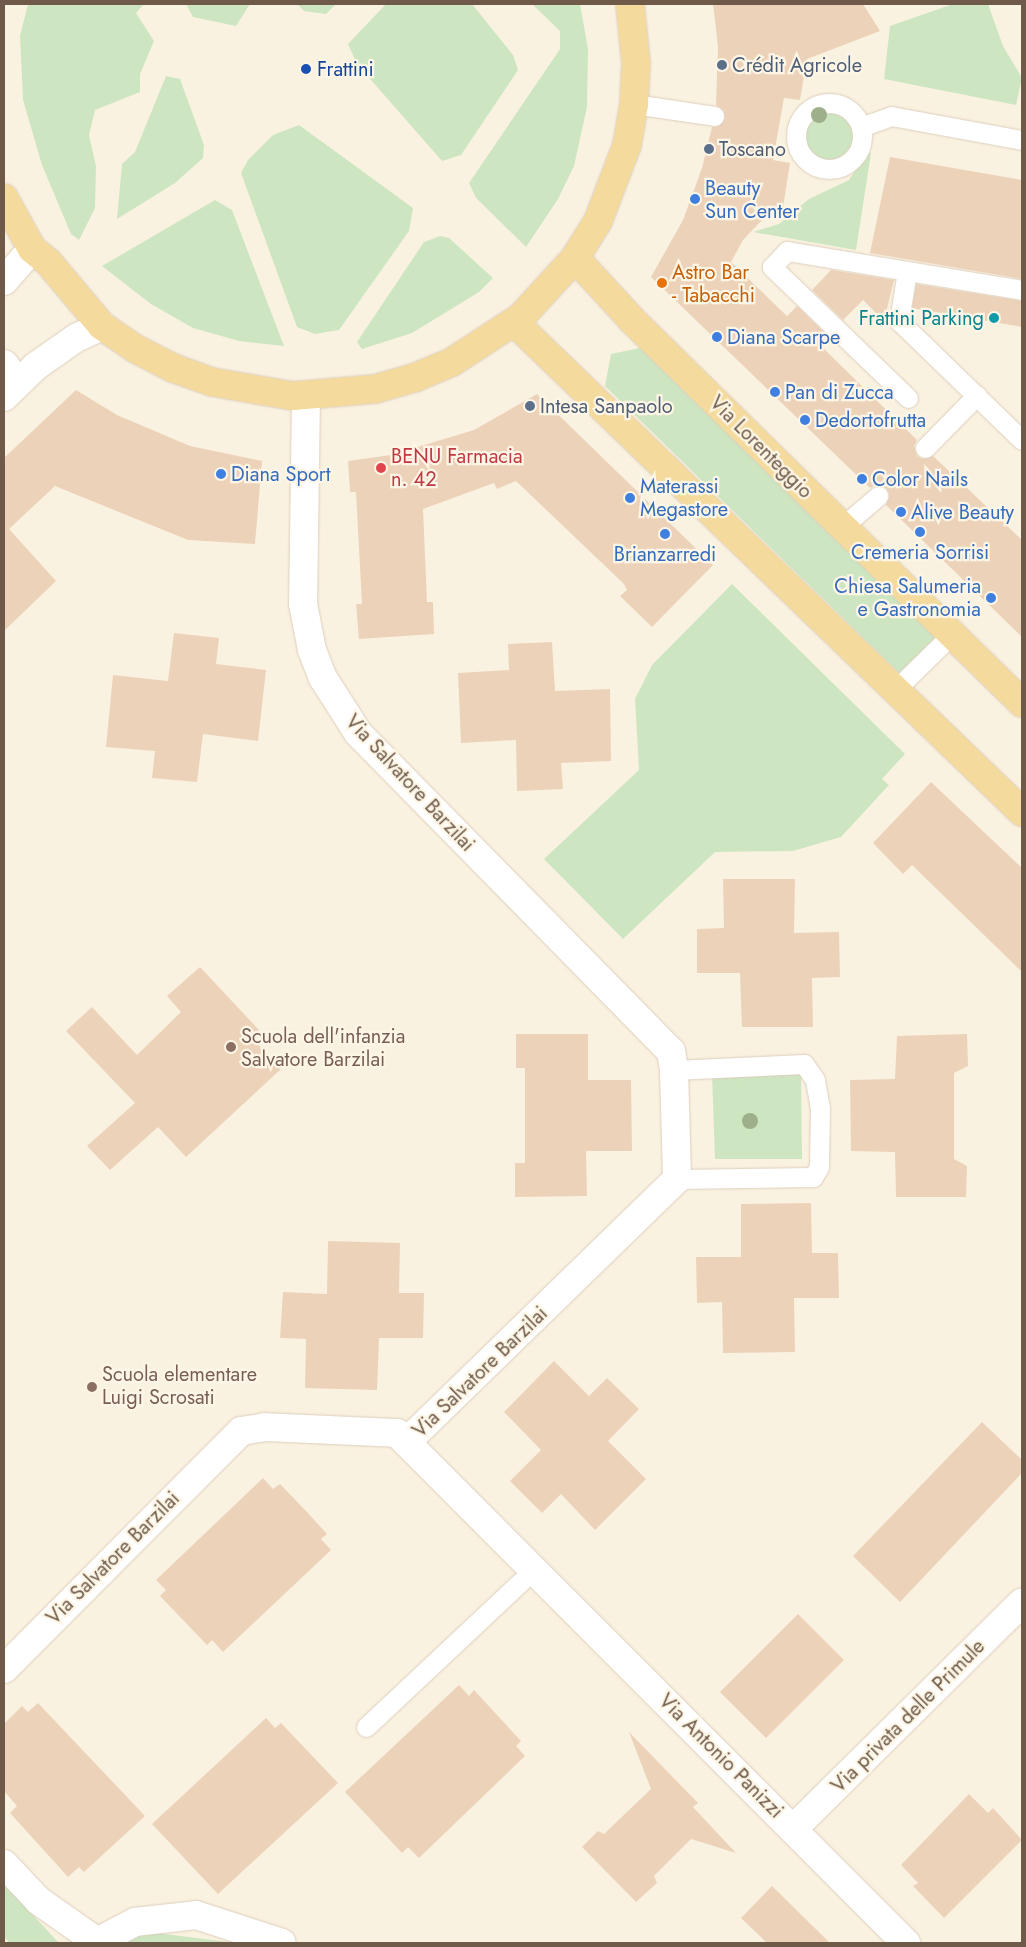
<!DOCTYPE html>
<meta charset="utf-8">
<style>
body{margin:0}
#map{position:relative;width:1026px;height:1947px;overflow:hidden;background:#faf2e0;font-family:Jost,sans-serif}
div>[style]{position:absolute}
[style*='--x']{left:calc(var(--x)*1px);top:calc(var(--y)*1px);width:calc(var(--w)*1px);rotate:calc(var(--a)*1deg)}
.green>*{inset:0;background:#cde6c1}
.round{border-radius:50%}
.building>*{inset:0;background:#edd2ba}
.roads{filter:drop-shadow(0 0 1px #ddcebd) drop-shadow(0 0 1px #ddcebd)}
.service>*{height:19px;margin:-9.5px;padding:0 9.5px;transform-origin:9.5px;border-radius:9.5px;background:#fff}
.service>.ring{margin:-9.5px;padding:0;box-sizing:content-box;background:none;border:19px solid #fff;border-radius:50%}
.minor>*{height:28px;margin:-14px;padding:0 14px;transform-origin:14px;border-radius:14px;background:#fff}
.secondary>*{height:28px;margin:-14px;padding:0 14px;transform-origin:14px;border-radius:14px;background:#fff}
.primary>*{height:28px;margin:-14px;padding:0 14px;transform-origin:14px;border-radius:14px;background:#f5da9d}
.trees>*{width:16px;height:16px;margin:-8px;border-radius:50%;background:#9eb08b}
.dots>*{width:14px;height:14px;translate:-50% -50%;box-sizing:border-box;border:2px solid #fdf6e6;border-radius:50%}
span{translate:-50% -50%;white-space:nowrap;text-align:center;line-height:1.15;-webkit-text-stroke:4.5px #fdf6e6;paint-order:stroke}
.service-label{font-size:20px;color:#4e5e75}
.left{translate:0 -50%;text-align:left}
.transit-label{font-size:20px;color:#164399}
.shop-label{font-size:20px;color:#366cbe}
.right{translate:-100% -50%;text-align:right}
.food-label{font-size:20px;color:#c56008}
.culture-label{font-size:20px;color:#0d838f}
.street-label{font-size:20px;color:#6f5a4a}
.health-label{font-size:20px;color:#be3a42}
.education-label{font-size:20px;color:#785e54}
.frame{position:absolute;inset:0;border:5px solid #6f5a4a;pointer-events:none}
</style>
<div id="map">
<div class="green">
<i style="clip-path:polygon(28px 4px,144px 4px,136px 13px,154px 41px,140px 74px,140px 92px,95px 110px,89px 135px,96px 166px,95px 208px,79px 240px,71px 234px,42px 165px,23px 100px,20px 36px)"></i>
<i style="clip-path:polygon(186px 4px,250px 4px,236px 26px,193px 17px)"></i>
<i style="clip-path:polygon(297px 4px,336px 4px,326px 14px,304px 11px)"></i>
<i style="clip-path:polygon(386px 4px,472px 4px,513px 55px,518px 70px,461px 155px,442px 161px,357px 64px,348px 44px)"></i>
<i style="clip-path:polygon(532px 4px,580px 4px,588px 49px,587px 107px,574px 166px,558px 199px,526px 247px,476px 198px,469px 183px,560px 49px,560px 31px)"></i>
<i style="clip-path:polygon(953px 4px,988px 4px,1003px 46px,1022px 78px,1016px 105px,884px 79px,890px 26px)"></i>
<i style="clip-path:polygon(166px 76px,180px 79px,204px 145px,203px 158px,175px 183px,117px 219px,122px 164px,135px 152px)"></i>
<i class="round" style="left:802px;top:110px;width:52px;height:52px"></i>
<i style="clip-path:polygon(299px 125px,413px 208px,409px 231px,339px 330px,315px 334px,297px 327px,241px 173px,248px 160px,273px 135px)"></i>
<i style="clip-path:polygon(866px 153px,871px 153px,856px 250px,753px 232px,779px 224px,809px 199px,849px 180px)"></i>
<i style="clip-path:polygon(215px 200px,232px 210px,284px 346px,239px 341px,193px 328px,151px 304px,102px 266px)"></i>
<i style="clip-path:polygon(440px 236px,449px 238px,493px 278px,479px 292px,412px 333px,362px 349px,357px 342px,424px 242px)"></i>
<i style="clip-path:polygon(645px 347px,942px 638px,902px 676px,605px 386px,611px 354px)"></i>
<i style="clip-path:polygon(732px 584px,905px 754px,882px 779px,889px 785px,841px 837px,793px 851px,715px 852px,623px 939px,544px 859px,639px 770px,635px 699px,652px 665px)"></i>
<i style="clip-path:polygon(801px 1073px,802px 1159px,715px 1159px,712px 1075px)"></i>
<i style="clip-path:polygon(4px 1884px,59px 1943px,10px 1943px,4px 1937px)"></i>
<i style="clip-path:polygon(141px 1931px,236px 1943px,119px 1943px)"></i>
</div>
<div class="building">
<i style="clip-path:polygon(713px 4px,863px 4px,880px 31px,807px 59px,800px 100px,784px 98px,773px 160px,790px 163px,781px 220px,765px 217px,743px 240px,731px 262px,787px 316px,797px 306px,827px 335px,819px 344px,917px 440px,914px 446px,917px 456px,923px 459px,933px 456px,1022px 540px,1022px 637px,886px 505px,889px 494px,886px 488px,876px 485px,870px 488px,651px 277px,683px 220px,702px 168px,712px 127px,719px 126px,725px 118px,724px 111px,716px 105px,718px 47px)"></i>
<i style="clip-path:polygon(890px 157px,1022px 180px,1022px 279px,870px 253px)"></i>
<i style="clip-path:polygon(831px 270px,894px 280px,884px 321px,863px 300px,843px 320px,812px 290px)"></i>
<i style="clip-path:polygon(916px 284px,1022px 301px,1022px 327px,912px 308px)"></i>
<i style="clip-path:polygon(76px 390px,117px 415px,190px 446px,262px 461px,255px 544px,188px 540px,55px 486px,9px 529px,56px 581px,4px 631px,4px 458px)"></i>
<i style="clip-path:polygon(537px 394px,713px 565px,652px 627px,620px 596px,627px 590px,624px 584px,516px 481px,497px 489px,494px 483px,423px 509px,427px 602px,433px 602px,434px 634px,359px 639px,356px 604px,362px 604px,356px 492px,350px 492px,348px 461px,391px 455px,474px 430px)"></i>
<i style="clip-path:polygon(174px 633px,219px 638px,216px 664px,266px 670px,258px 741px,203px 734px,197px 782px,152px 778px,155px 751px,106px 747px,113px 675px,168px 681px)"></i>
<i style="clip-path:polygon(552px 642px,555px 691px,610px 689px,611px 761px,561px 763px,563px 789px,517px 791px,516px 740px,461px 743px,458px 673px,509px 670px,508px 644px)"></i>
<i style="clip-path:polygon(931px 782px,1022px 868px,1022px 972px,912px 865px,903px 874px,873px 843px)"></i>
<i style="clip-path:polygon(723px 879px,795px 879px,794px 933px,839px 932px,840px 977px,812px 978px,813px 1027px,742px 1027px,740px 973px,697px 973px,697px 929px,724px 928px)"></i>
<i style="clip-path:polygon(200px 967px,259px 1030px,252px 1038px,281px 1069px,186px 1157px,158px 1127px,110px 1170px,87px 1146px,135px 1103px,66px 1031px,92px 1007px,137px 1055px,181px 1012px,167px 996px)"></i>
<i style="clip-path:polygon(516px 1034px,588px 1034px,588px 1080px,631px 1080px,632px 1151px,586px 1151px,587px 1196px,515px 1197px,515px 1163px,525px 1163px,525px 1068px,516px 1068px)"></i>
<i style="clip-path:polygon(967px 1034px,968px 1066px,954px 1073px,954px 1159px,967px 1166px,966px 1197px,896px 1197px,895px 1152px,851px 1151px,850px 1080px,895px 1079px,897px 1036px)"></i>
<i style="clip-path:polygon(811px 1203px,812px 1253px,838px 1253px,839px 1298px,794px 1298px,795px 1352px,723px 1353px,722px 1302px,697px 1303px,696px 1257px,741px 1257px,741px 1204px)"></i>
<i style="clip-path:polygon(328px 1241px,400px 1243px,399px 1293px,424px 1293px,423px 1338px,379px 1338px,377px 1390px,305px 1388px,306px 1339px,280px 1338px,283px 1292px,327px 1294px)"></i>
<i style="clip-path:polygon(554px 1361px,589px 1396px,607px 1378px,639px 1409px,608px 1441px,646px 1479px,595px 1530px,561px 1494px,542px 1513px,510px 1481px,541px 1450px,504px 1412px)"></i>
<i style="clip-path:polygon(982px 1422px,1022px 1460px,1022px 1473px,900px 1602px,853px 1556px)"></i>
<i style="clip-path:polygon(263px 1478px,273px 1489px,280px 1484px,306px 1511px,327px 1534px,321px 1539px,331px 1550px,223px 1652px,212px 1640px,207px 1645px,160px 1596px,166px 1590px,156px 1580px)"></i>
<i style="clip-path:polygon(798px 1614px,844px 1660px,766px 1738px,720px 1692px)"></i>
<i style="clip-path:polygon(459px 1685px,469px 1696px,474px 1690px,521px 1741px,516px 1746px,525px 1756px,419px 1858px,408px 1847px,402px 1853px,345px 1792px)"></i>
<i style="clip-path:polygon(38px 1703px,145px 1816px,84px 1872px,79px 1867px,68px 1877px,10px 1813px,17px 1806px,4px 1791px,4px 1724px,22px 1706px,28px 1712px)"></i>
<i style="clip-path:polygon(266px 1718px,275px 1728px,281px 1723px,338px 1783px,218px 1894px,152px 1824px)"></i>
<i style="clip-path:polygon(629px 1732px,698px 1803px,693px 1807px,736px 1853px,691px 1839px,654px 1876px,657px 1883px,636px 1902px,582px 1847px,598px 1831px,604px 1834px,651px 1789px)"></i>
<i style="clip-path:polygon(969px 1794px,988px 1813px,993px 1808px,1022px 1840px,944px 1918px,913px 1886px,918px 1883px,901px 1865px)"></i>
<i style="clip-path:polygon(772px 1886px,830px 1943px,767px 1943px,741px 1918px)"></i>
</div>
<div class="roads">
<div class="service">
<i class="ring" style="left:796px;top:103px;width:47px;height:47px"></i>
<i style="--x:634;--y:104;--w:81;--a:8.5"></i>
<i style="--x:861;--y:127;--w:32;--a:-20"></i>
<i style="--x:891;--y:116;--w:133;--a:10.4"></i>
<i style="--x:907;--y:271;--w:51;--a:99.1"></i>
<i style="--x:899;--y:321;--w:171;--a:44.1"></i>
<i style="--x:908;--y:398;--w:189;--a:-136.1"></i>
<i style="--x:772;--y:267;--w:22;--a:-47"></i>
<i style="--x:787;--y:251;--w:238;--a:9.4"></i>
<i style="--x:925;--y:448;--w:74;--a:-45.5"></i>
<i style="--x:842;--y:527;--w:48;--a:-40.7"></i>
<i style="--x:896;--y:689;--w:78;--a:-44.5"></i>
<i style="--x:674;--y:1070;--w:130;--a:-2.6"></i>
<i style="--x:804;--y:1064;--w:19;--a:55"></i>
<i style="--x:815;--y:1080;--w:28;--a:80"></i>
<i style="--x:820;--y:1108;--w:59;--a:91"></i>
<i style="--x:819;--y:1167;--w:12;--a:121"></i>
<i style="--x:813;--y:1177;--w:136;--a:179.2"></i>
<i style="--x:366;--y:1727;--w:231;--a:-43.2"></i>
</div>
<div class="minor">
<i style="--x:306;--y:396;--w:208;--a:90.8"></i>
<i style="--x:303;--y:604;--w:47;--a:78.9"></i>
<i style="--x:312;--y:650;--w:30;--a:69"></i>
<i style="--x:323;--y:678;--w:65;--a:57.5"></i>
<i style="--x:358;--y:733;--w:446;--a:45.5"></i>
<i style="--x:671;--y:1051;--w:19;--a:81"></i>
<i style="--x:674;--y:1070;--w:109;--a:88.4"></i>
<i style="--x:677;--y:1179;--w:376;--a:135.8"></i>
<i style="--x:4;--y:1669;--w:336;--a:-45.1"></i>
<i style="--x:241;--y:1431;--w:24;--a:-9"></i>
<i style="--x:265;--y:1427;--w:132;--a:2.6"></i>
<i style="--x:397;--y:1433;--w:721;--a:45.06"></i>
<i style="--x:793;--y:1829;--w:322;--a:-44.7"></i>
<i style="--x:4;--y:1864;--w:51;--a:46.6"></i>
<i style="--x:39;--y:1901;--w:70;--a:35.1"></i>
<i style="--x:95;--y:1943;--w:45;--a:-27.7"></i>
<i style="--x:135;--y:1922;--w:61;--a:-6.5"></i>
<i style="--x:196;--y:1915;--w:90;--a:18"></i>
</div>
<div class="secondary">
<i style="--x:4;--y:281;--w:43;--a:-48.8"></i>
<i style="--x:4;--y:364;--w:5;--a:53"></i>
<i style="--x:7;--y:368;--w:23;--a:83"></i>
<i style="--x:4;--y:397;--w:45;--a:-44.1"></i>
<i style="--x:36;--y:366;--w:49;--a:-35"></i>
<i style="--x:76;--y:338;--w:29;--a:-25"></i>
</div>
<div class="primary">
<i style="--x:4;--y:198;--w:58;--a:61.2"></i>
<i style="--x:32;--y:249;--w:22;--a:39"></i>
<i style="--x:49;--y:263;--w:82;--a:49.9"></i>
<i style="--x:102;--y:326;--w:41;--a:34.1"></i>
<i style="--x:136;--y:349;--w:42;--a:27.2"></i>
<i style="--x:173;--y:368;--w:41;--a:19.7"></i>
<i style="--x:212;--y:382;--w:82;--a:9.8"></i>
<i style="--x:293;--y:396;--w:82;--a:-4.9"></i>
<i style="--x:375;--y:389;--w:41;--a:-15.8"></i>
<i style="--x:414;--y:378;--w:41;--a:-22.8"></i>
<i style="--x:452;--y:362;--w:82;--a:-33.1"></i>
<i style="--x:521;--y:317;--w:80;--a:-47.5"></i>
<i style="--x:575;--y:258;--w:44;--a:-58.1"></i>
<i style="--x:598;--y:221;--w:81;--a:-69.1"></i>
<i style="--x:627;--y:145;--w:42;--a:-80.3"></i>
<i style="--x:634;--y:104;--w:41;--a:-87.2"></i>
<i style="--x:636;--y:63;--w:59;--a:-95.8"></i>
<i style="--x:575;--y:258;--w:83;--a:47.4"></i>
<i style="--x:631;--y:319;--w:548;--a:44.48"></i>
<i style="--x:514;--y:322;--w:706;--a:43.97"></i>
</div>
</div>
<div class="trees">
<i style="left:819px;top:115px"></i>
<i style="left:750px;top:1121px"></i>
</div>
<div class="dots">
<i style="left:722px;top:65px;background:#5c6f8a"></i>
<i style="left:306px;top:69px;background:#1a4fb4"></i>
<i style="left:709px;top:149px;background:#5c6f8a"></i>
<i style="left:695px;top:199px;background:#3f7fe0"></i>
<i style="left:662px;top:283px;background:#e8710a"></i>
<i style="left:994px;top:318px;background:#0f9aa8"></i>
<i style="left:717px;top:337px;background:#3f7fe0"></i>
<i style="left:775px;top:392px;background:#3f7fe0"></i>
<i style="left:530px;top:406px;background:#5c6f8a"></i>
<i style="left:805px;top:420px;background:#3f7fe0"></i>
<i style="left:381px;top:468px;background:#e0444e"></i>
<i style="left:221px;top:474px;background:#3f7fe0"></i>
<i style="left:862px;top:479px;background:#3f7fe0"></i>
<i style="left:630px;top:498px;background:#3f7fe0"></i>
<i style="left:901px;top:512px;background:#3f7fe0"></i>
<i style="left:920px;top:532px;background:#3f7fe0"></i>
<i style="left:665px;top:534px;background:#3f7fe0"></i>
<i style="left:991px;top:598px;background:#3f7fe0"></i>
<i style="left:231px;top:1047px;background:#8d6e63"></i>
<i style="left:92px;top:1387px;background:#8d6e63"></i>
</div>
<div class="service-label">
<span class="left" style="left:732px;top:65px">Crédit Agricole</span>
<span class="left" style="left:719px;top:149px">Toscano</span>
<span class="left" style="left:540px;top:406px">Intesa Sanpaolo</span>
</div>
<div class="transit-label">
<span class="left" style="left:317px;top:69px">Frattini</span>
</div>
<div class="shop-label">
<span class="left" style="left:705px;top:200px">Beauty<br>Sun Center</span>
<span class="left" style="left:727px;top:337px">Diana Scarpe</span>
<span class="left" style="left:785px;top:392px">Pan di Zucca</span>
<span class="left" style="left:815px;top:420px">Dedortofrutta</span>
<span class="left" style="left:231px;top:474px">Diana Sport</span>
<span class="left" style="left:872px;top:479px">Color Nails</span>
<span class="left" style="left:640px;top:498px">Materassi<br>Megastore</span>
<span class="left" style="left:911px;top:512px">Alive Beauty</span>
<span style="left:920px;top:552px">Cremeria Sorrisi</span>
<span style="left:665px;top:554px">Brianzarredi</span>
<span class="right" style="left:981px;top:598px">Chiesa Salumeria<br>e Gastronomia</span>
</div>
<div class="food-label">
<span class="left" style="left:672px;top:284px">Astro Bar<br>- Tabacchi</span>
</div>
<div class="culture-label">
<span class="right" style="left:984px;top:318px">Frattini Parking</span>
</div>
<div class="street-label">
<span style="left:761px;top:447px;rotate:45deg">Via Lorenteggio</span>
<span style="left:410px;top:783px;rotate:47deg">Via Salvatore Barzilai</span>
<span style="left:480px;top:1372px;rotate:-44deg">Via Salvatore Barzilai</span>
<span style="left:113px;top:1558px;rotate:-45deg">Via Salvatore Barzilai</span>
<span style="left:908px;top:1716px;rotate:-45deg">Via privata delle Primule</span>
<span style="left:721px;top:1756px;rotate:45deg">Via Antonio Panizzi</span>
</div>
<div class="health-label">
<span class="left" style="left:391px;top:468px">BENU Farmacia<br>n. 42</span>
</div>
<div class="education-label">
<span class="left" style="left:241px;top:1048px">Scuola dell'infanzia<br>Salvatore Barzilai</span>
<span class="left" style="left:102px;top:1386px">Scuola elementare<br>Luigi Scrosati</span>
</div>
<div class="frame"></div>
</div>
